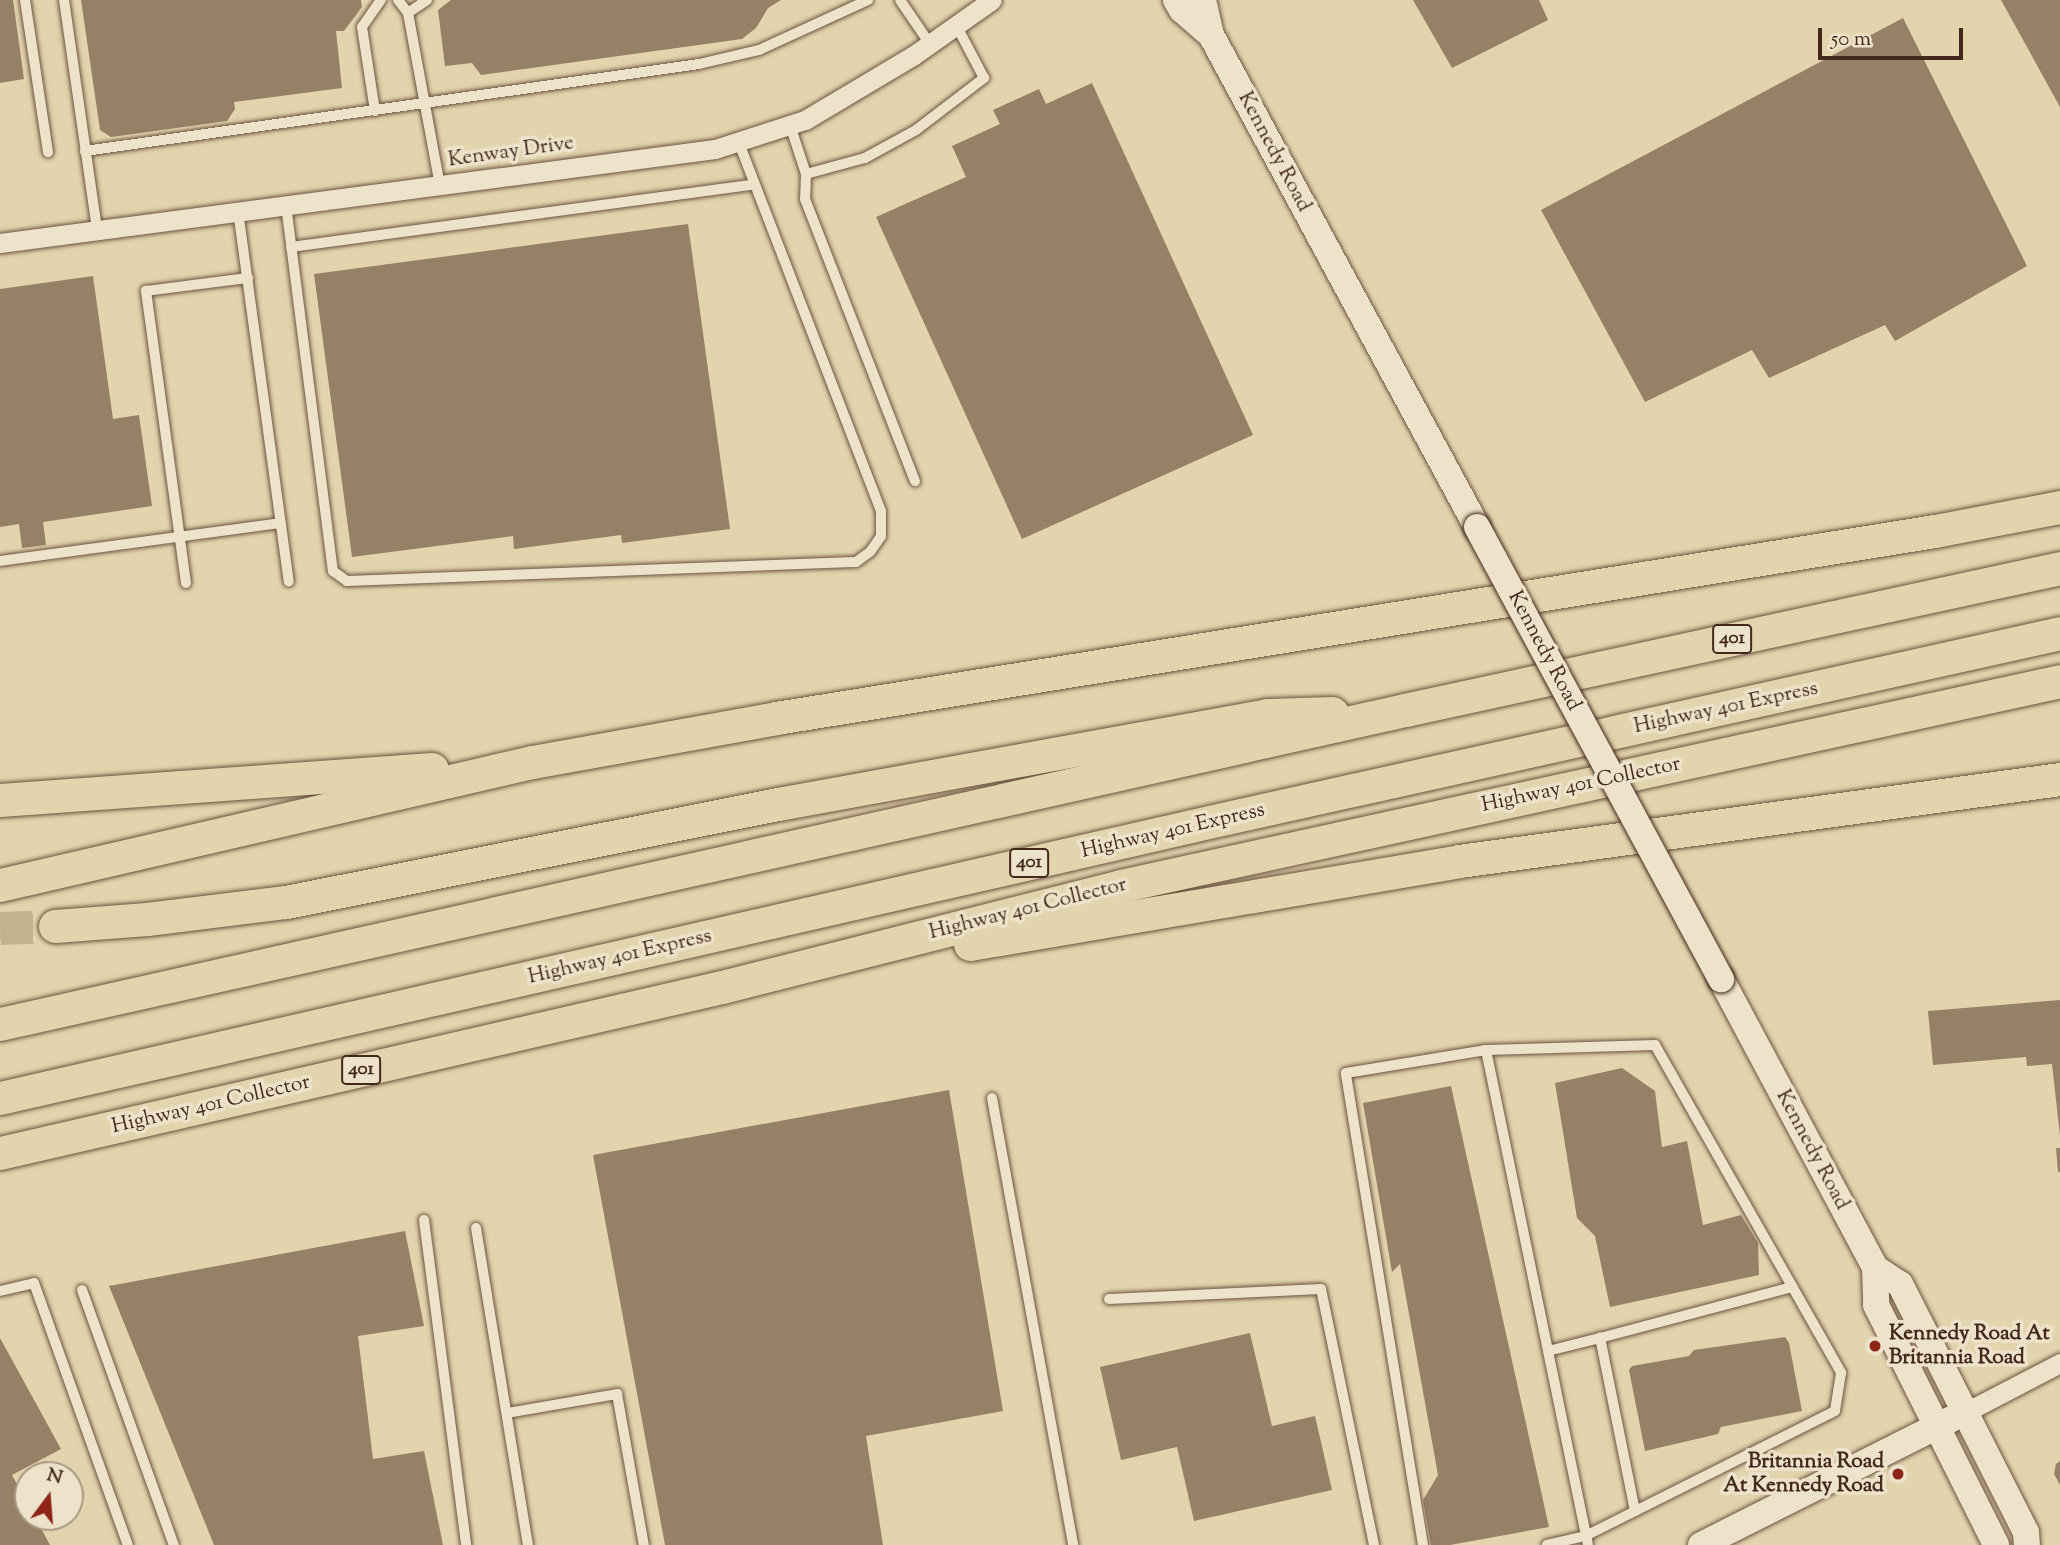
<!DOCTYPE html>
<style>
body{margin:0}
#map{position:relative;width:2060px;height:1545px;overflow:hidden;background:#e2d4ad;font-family:"Sorts Mill Goudy",serif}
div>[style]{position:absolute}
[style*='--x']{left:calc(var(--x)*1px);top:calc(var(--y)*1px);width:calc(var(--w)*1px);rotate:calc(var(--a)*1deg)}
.building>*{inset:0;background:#968167}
.motorway-tunnel>*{height:33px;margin-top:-16.5px;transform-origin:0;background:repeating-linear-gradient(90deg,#c2b290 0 33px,transparent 0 50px)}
.roads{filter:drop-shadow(0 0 2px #6c5340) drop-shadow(0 0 2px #6c5340)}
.service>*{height:10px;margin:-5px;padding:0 5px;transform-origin:5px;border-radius:5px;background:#ece3ca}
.minor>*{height:19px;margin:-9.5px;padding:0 9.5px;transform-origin:9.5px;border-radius:9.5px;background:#ece3ca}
.secondary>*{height:26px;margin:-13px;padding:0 13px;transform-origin:13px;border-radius:13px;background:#ece3ca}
.motorway>*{height:33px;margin:-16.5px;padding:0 16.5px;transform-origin:16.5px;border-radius:16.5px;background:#e2d4ad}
.bridges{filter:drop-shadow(0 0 2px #44281b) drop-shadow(0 0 2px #44281b)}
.secondary-bridge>*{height:26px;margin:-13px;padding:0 13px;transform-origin:13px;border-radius:13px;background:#ece3ca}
.dots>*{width:19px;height:19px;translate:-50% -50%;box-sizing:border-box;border:4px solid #ece3ca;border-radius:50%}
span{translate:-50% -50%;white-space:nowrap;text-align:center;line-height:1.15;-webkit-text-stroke:7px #ece3ca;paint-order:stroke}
.shield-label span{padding:2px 5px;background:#ece3ca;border:2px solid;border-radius:5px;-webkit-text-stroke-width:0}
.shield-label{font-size:19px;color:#44281b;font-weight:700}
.street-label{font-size:21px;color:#44281b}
.poi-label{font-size:21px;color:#44281b;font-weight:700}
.left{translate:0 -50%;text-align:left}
.right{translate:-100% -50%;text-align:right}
.north{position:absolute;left:14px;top:1461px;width:70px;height:70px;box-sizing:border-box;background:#ece3ca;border:2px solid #a99884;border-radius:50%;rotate:16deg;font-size:19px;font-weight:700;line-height:28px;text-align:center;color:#44281b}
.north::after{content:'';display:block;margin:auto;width:24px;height:32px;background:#8f2418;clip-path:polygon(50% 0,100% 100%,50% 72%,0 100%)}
.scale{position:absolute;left:1818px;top:28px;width:145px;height:32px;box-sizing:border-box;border:4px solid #44281b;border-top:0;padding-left:9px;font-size:21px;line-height:24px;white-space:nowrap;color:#44281b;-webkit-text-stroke:5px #ece3ca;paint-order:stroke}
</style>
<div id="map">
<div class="building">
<i style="clip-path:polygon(0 0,13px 0,24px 79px,0 83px)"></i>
<i style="clip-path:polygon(81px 0,361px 0,362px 7px,344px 31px,336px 31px,342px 88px,234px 102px,235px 109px,227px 121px,111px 137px,100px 130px)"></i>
<i style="clip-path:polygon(451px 0,781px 0,768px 8px,756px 28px,742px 39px,481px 75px,472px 63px,445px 66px,438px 10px)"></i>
<i style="clip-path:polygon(1413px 0,1539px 0,1548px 20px,1452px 68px)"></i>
<i style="clip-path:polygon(2001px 0,2060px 0,2060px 107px)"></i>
<i style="clip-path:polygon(1903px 18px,2027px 266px,1895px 341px,1885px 325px,1769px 378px,1752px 350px,1645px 402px,1541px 210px)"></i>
<i style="clip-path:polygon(1092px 83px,1253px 435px,1022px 539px,876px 217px,966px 177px,952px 146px,1000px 124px,993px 110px,1039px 89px,1046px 104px)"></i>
<i style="clip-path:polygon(688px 224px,730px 529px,622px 543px,621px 535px,514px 549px,513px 536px,352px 557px,314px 274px)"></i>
<i style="clip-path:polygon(93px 276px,113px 419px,139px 415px,152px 506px,43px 522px,46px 545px,22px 548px,19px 524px,0 527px,0 289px)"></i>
<i style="clip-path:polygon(2060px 1000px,2060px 1136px,2052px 1064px,2027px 1066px,2026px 1057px,1933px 1065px,1928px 1011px)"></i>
<i style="clip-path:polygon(1622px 1068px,1655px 1091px,1662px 1147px,1687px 1141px,1703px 1225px,1741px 1215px,1758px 1243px,1759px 1275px,1610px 1307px,1595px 1236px,1577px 1218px,1555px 1083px)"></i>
<i style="clip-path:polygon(1451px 1086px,1549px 1527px,1450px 1545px,1431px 1545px,1423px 1500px,1438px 1475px,1400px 1264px,1392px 1272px,1363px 1103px)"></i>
<i style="clip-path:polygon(949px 1090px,1003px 1411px,866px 1436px,883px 1545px,665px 1545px,593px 1155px)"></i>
<i style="clip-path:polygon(2056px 1148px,2060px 1148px,2060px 1172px,2058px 1172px)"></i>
<i style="clip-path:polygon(405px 1231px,424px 1326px,358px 1336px,373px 1459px,424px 1451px,443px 1545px,214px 1545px,109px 1286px)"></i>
<i style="clip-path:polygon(1250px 1333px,1272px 1426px,1315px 1416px,1332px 1490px,1194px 1521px,1177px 1447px,1121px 1460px,1100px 1367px)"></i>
<i style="clip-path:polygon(1785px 1337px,1789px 1343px,1802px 1411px,1721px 1427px,1718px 1434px,1645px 1451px,1629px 1370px,1632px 1366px,1689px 1356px,1694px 1350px)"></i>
<i style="clip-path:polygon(0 1338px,61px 1449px,12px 1475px,28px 1505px,28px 1517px,35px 1517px,50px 1545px,0 1545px)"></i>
<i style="clip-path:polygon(2060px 1461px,2060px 1485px,2054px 1474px,2056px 1464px)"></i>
</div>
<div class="motorway-tunnel">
<i style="--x:0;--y:928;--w:55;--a:-2.1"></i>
</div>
<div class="roads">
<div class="service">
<i style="--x:25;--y:0;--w:154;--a:81.4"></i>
<i style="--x:64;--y:0;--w:232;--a:81.8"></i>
<i style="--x:398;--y:0;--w:16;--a:52"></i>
<i style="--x:427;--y:0;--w:23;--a:146"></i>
<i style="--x:408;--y:13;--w:175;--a:79.5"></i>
<i style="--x:900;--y:0;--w:53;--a:55.7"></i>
<i style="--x:375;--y:111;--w:85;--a:-98.8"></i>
<i style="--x:362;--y:27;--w:33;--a:-55"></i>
<i style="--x:790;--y:125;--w:52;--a:71.9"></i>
<i style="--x:806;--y:174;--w:61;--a:-15.2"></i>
<i style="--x:865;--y:158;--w:58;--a:-28.8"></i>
<i style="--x:916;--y:130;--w:86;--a:-37.4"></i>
<i style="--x:984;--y:78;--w:60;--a:-117.8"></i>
<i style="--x:85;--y:151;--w:620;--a:-8.06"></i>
<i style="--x:699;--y:64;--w:62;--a:-13.1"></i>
<i style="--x:759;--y:50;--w:120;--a:-24.6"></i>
<i style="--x:806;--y:174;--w:25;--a:92"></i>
<i style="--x:805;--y:199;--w:303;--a:68.7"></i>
<i style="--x:286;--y:205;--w:369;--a:82.7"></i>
<i style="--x:333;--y:571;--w:17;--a:36"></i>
<i style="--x:347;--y:581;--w:509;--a:-2.14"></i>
<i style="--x:856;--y:562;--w:17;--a:-36"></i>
<i style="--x:870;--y:552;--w:19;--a:-55"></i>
<i style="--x:881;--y:536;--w:25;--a:-90"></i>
<i style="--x:881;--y:511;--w:397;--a:-111.1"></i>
<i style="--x:238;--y:211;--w:374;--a:82.2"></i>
<i style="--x:291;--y:247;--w:467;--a:-7.7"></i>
<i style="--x:0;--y:561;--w:283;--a:-7.7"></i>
<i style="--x:186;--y:583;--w:295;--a:-97.8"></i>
<i style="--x:146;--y:291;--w:103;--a:-7.3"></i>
<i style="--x:1486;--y:1050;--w:505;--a:78.36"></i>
<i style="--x:992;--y:1098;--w:454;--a:79.7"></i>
<i style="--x:424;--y:1220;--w:328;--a:82.6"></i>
<i style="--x:476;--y:1228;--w:321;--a:80.7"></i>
<i style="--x:82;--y:1290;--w:271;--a:70.2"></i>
<i style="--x:0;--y:1291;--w:35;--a:-13"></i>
<i style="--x:34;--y:1283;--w:278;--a:70.3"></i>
<i style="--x:1109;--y:1299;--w:212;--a:-2.7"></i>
<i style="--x:1321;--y:1289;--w:261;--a:78.3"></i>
<i style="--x:1548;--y:1351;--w:54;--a:-14"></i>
<i style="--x:507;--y:1413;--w:112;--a:-9.8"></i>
<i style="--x:617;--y:1394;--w:153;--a:79.9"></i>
<i style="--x:1635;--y:1511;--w:177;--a:-101.4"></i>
<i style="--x:1600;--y:1338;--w:199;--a:-14.9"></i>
<i style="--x:1423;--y:1545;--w:478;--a:-99.3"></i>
<i style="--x:1346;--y:1073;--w:142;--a:-9.3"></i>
<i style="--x:1486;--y:1050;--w:169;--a:-1.7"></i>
<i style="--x:1655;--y:1045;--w:377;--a:60.4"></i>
<i style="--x:1841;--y:1373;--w:38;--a:99"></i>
<i style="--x:1835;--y:1411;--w:280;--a:153.4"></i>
<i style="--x:1585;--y:1536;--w:39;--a:167"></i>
</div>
<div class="minor">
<i style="--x:0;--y:243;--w:721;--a:-7.49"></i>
<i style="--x:715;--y:149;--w:95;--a:-17.9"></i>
<i style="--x:805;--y:120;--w:127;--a:-30.8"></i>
<i style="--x:914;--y:55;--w:95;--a:-35.2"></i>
<i style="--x:1964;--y:1413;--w:108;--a:-27.5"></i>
</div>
<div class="secondary">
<i style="--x:1176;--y:0;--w:12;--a:59"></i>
<i style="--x:1182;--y:10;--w:38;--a:41"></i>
<i style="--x:1203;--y:0;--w:36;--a:77"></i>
<i style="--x:1211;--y:35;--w:559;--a:61.6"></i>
<i style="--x:1721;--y:979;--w:327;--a:61.9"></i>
<i style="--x:1875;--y:1268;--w:37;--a:88"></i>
<i style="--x:1876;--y:1305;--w:268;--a:63.4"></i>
<i style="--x:1875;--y:1268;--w:30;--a:33"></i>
<i style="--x:1900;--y:1284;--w:278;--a:63.1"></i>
<i style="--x:2026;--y:1532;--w:13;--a:86"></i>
<i style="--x:1701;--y:1545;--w:279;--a:-26.7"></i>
</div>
<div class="motorway">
<i style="--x:0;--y:800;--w:433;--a:-4.1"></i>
<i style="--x:0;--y:885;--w:546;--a:-13.02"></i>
<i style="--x:532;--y:762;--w:248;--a:-10.2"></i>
<i style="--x:776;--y:718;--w:1174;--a:-9.17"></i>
<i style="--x:1935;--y:531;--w:127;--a:-10.9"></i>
<i style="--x:55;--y:926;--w:92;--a:-4.4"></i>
<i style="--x:147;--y:919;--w:140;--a:-7"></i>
<i style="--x:286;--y:902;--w:502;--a:-11.27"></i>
<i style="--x:778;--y:804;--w:497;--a:-10.3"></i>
<i style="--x:1267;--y:715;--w:65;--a:-1.8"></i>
<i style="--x:970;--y:944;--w:496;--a:-9.6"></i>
<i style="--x:1459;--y:861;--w:607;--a:-7.77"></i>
<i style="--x:0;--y:1024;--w:1440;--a:-12.6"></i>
<i style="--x:1405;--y:710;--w:670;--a:-12.23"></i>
<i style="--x:0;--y:1098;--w:1222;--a:-12.86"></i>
<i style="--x:1191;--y:826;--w:890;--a:-12.52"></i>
<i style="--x:0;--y:1153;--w:741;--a:-12.95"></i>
<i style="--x:722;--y:987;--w:411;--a:-14.2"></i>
<i style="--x:1120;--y:886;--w:962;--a:-12.3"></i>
</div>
</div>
<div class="bridges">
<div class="secondary-bridge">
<i style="--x:1477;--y:527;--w:514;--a:61.64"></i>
</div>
</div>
<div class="dots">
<i style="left:1875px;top:1346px;background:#8f2418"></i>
<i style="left:1898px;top:1474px;background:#8f2418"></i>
</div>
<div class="shield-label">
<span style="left:1732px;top:639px">401</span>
<span style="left:1029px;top:863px">401</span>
<span style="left:361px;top:1070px">401</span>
</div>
<div class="street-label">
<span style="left:511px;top:152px;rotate:-8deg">Kenway Drive</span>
<span style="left:1274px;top:152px;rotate:62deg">Kennedy Road</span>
<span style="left:1544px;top:651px;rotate:62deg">Kennedy Road</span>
<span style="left:1726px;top:708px;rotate:-12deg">Highway 401 Express</span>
<span style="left:1581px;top:785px;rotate:-12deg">Highway 401 Collector</span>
<span style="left:1173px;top:831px;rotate:-13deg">Highway 401 Express</span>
<span style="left:1028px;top:909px;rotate:-14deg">Highway 401 Collector</span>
<span style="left:620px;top:957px;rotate:-13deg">Highway 401 Express</span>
<span style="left:211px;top:1105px;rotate:-13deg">Highway 401 Collector</span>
<span style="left:1812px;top:1150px;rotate:62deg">Kennedy Road</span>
</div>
<div class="poi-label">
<span class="left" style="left:1889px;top:1346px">Kennedy Road At<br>Britannia Road</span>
<span class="right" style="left:1884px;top:1474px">Britannia Road<br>At Kennedy Road</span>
</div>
<div class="north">N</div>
<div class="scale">50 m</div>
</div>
